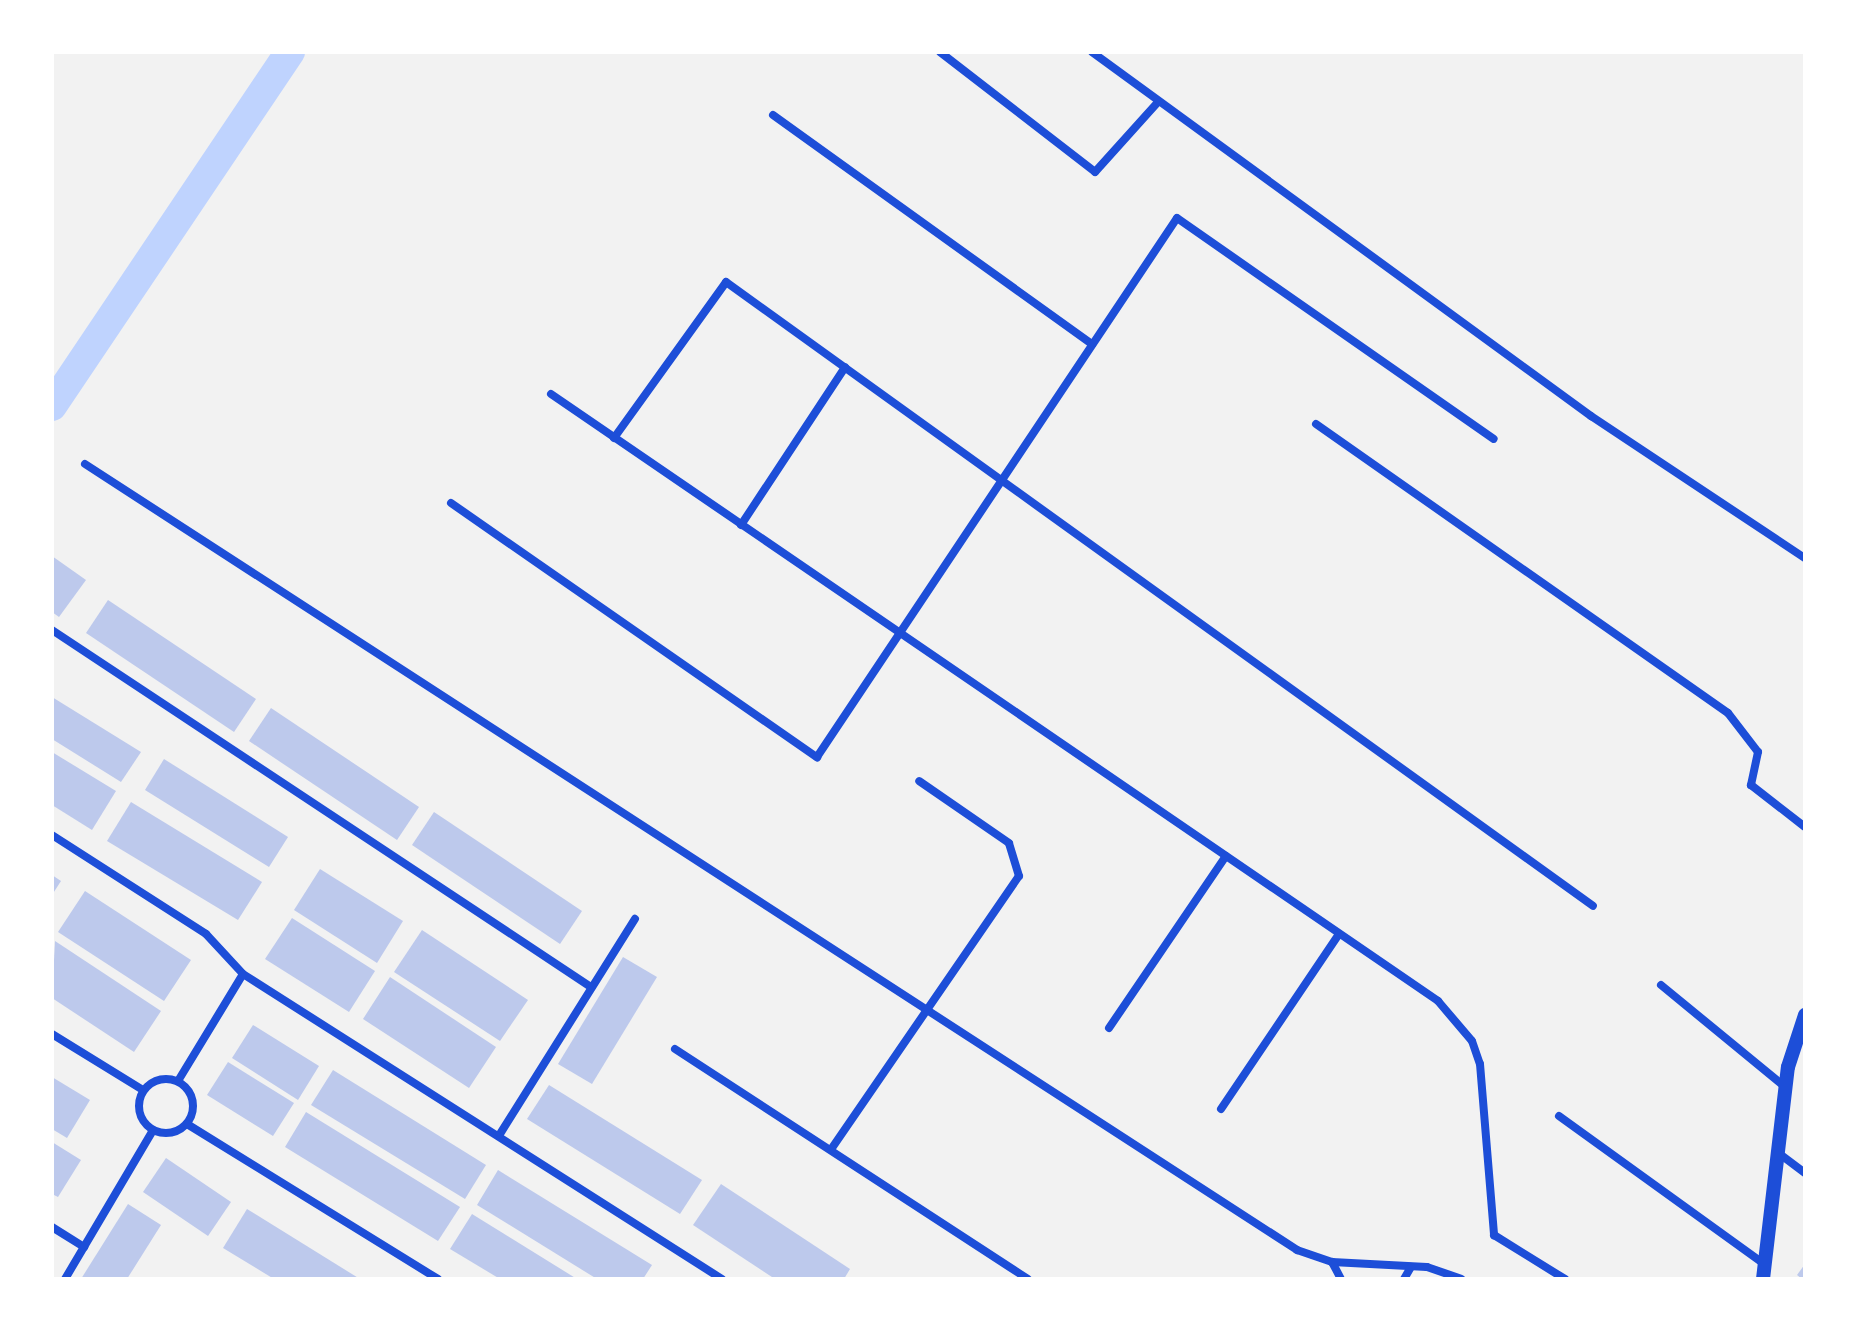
<!DOCTYPE html>
<style>
body{margin:0}
#map{position:relative;width:1857px;height:1331px;overflow:hidden;background:#f2f2f2;font-family:Roboto,sans-serif}
div>[style]{position:absolute}
[style*='--x']{left:calc(var(--x)*1px);top:calc(var(--y)*1px);width:calc(var(--w)*1px);rotate:calc(var(--a)*1deg)}
.canal>*{height:30px;margin:-15px;padding:0 15px;transform-origin:15px;border-radius:15px;background:#bfd3fe}
.building>*{inset:0;background:#bdc9ec}
.minor>*{height:8px;margin:-4px;padding:0 4px;transform-origin:4px;border-radius:4px;background:#1d4ed8}
.minor>.ring{margin:-4px;padding:0;box-sizing:content-box;background:none;border:8px solid #1d4ed8;border-radius:50%}
.tertiary>*{height:14px;margin:-7px;padding:0 7px;transform-origin:7px;border-radius:7px;background:#1d4ed8}
span{translate:-50% -50%;white-space:nowrap;text-align:center;line-height:1.15;-webkit-text-stroke:6px #fff;paint-order:stroke}
.frame{position:absolute;inset:0;border:54px solid #fff;pointer-events:none}
</style>
<div id="map">
<div class="canal">
<i style="--x:52;--y:406;--w:427;--a:-56.1"></i>
</div>
<div class="building">
<i style="clip-path:polygon(52px 556px,86px 580px,59px 617px,52px 612px)"></i>
<i style="clip-path:polygon(108px 600px,256px 699px,234px 732px,86px 633px)"></i>
<i style="clip-path:polygon(52px 697px,141px 752px,121px 782px,52px 739px)"></i>
<i style="clip-path:polygon(271px 708px,419px 807px,397px 840px,249px 741px)"></i>
<i style="clip-path:polygon(52px 752px,116px 791px,92px 830px,52px 805px)"></i>
<i style="clip-path:polygon(164px 759px,288px 837px,269px 867px,145px 790px)"></i>
<i style="clip-path:polygon(131px 802px,262px 882px,238px 920px,107px 841px)"></i>
<i style="clip-path:polygon(434px 812px,582px 911px,560px 944px,412px 845px)"></i>
<i style="clip-path:polygon(320px 869px,403px 921px,377px 963px,294px 910px)"></i>
<i style="clip-path:polygon(52px 875px,61px 881px,52px 895px)"></i>
<i style="clip-path:polygon(85px 891px,191px 960px,164px 1001px,58px 932px)"></i>
<i style="clip-path:polygon(292px 918px,375px 971px,349px 1012px,265px 959px)"></i>
<i style="clip-path:polygon(422px 930px,528px 1000px,500px 1041px,394px 972px)"></i>
<i style="clip-path:polygon(55px 941px,161px 1011px,134px 1052px,52px 998px)"></i>
<i style="clip-path:polygon(623px 957px,657px 977px,592px 1084px,558px 1064px)"></i>
<i style="clip-path:polygon(390px 977px,496px 1047px,469px 1088px,363px 1019px)"></i>
<i style="clip-path:polygon(253px 1025px,319px 1066px,298px 1100px,232px 1058px)"></i>
<i style="clip-path:polygon(228px 1062px,294px 1103px,273px 1136px,207px 1095px)"></i>
<i style="clip-path:polygon(333px 1070px,486px 1165px,465px 1199px,311px 1105px)"></i>
<i style="clip-path:polygon(52px 1077px,90px 1100px,67px 1138px,52px 1129px)"></i>
<i style="clip-path:polygon(549px 1085px,702px 1180px,680px 1214px,527px 1119px)"></i>
<i style="clip-path:polygon(306px 1112px,460px 1207px,438px 1241px,285px 1147px)"></i>
<i style="clip-path:polygon(52px 1142px,81px 1160px,58px 1197px,52px 1194px)"></i>
<i style="clip-path:polygon(166px 1158px,231px 1202px,208px 1236px,143px 1192px)"></i>
<i style="clip-path:polygon(498px 1170px,652px 1265px,643px 1279px,597px 1279px,477px 1205px)"></i>
<i style="clip-path:polygon(721px 1184px,850px 1269px,844px 1279px,775px 1279px,693px 1225px)"></i>
<i style="clip-path:polygon(128px 1204px,161px 1225px,127px 1279px,81px 1279px)"></i>
<i style="clip-path:polygon(247px 1209px,360px 1279px,274px 1279px,223px 1248px)"></i>
<i style="clip-path:polygon(472px 1214px,577px 1279px,500px 1279px,450px 1249px)"></i>
<i style="clip-path:polygon(1805px 1264px,1805px 1279px,1802px 1279px,1797px 1275px)"></i>
</div>
<div class="minor">
<i style="--x:940;--y:52;--w:196;--a:37.7"></i>
<i style="--x:1095;--y:172;--w:94;--a:-48"></i>
<i style="--x:1092;--y:52;--w:618;--a:36.11"></i>
<i style="--x:1591;--y:416;--w:257;--a:33.6"></i>
<i style="--x:773;--y:115;--w:393;--a:35.7"></i>
<i style="--x:551;--y:394;--w:1075;--a:34.38"></i>
<i style="--x:1438;--y:1001;--w:52;--a:49.6"></i>
<i style="--x:1472;--y:1041;--w:24;--a:71"></i>
<i style="--x:1480;--y:1064;--w:172;--a:85.3"></i>
<i style="--x:1494;--y:1235;--w:84;--a:31.8"></i>
<i style="--x:1316;--y:424;--w:503;--a:35.05"></i>
<i style="--x:1728;--y:713;--w:49;--a:52.4"></i>
<i style="--x:1758;--y:752;--w:34;--a:102"></i>
<i style="--x:1751;--y:785;--w:68;--a:37.9"></i>
<i style="--x:614;--y:438;--w:192;--a:-54.3"></i>
<i style="--x:726;--y:282;--w:1068;--a:35.74"></i>
<i style="--x:85;--y:464;--w:1445;--a:32.96"></i>
<i style="--x:1297;--y:1250;--w:37;--a:19"></i>
<i style="--x:1332;--y:1262;--w:95;--a:3"></i>
<i style="--x:1427;--y:1267;--w:36;--a:19"></i>
<i style="--x:451;--y:503;--w:446;--a:34.8"></i>
<i style="--x:817;--y:757;--w:648;--a:-56.26"></i>
<i style="--x:1177;--y:218;--w:386;--a:34.9"></i>
<i style="--x:741;--y:525;--w:189;--a:-56.6"></i>
<i style="--x:52;--y:630;--w:647;--a:33.52"></i>
<i style="--x:52;--y:835;--w:183;--a:32.7"></i>
<i style="--x:206;--y:934;--w:54;--a:47.2"></i>
<i style="--x:243;--y:974;--w:568;--a:32.49"></i>
<i style="--x:1661;--y:985;--w:161;--a:39.4"></i>
<i style="--x:1109;--y:1028;--w:208;--a:-55.8"></i>
<i style="--x:52;--y:1034;--w:107;--a:31.6"></i>
<i style="--x:675;--y:1049;--w:421;--a:33.1"></i>
<i class="ring" style="left:139px;top:1079px;width:46px;height:46px"></i>
<i style="--x:178;--y:1081;--w:125;--a:-58.7"></i>
<i style="--x:1221;--y:1109;--w:211;--a:-56"></i>
<i style="--x:1559;--y:1116;--w:253;--a:35.8"></i>
<i style="--x:187;--y:1124;--w:295;--a:31.7"></i>
<i style="--x:500;--y:1134;--w:254;--a:-57.9"></i>
<i style="--x:832;--y:1148;--w:330;--a:-55.5"></i>
<i style="--x:1019;--y:876;--w:34;--a:-107"></i>
<i style="--x:1009;--y:843;--w:109;--a:-145.4"></i>
<i style="--x:1777;--y:1152;--w:35;--a:37"></i>
<i style="--x:52;--y:1227;--w:38;--a:32"></i>
<i style="--x:1332;--y:1262;--w:19;--a:62"></i>
<i style="--x:65;--y:1279;--w:173;--a:-59.4"></i>
<i style="--x:1404;--y:1279;--w:14;--a:-60"></i>
</div>
<div class="tertiary">
<i style="--x:1763;--y:1279;--w:213;--a:-83.3"></i>
<i style="--x:1788;--y:1067;--w:55;--a:-71.9"></i>
</div>
<div class="frame"></div>
</div>
